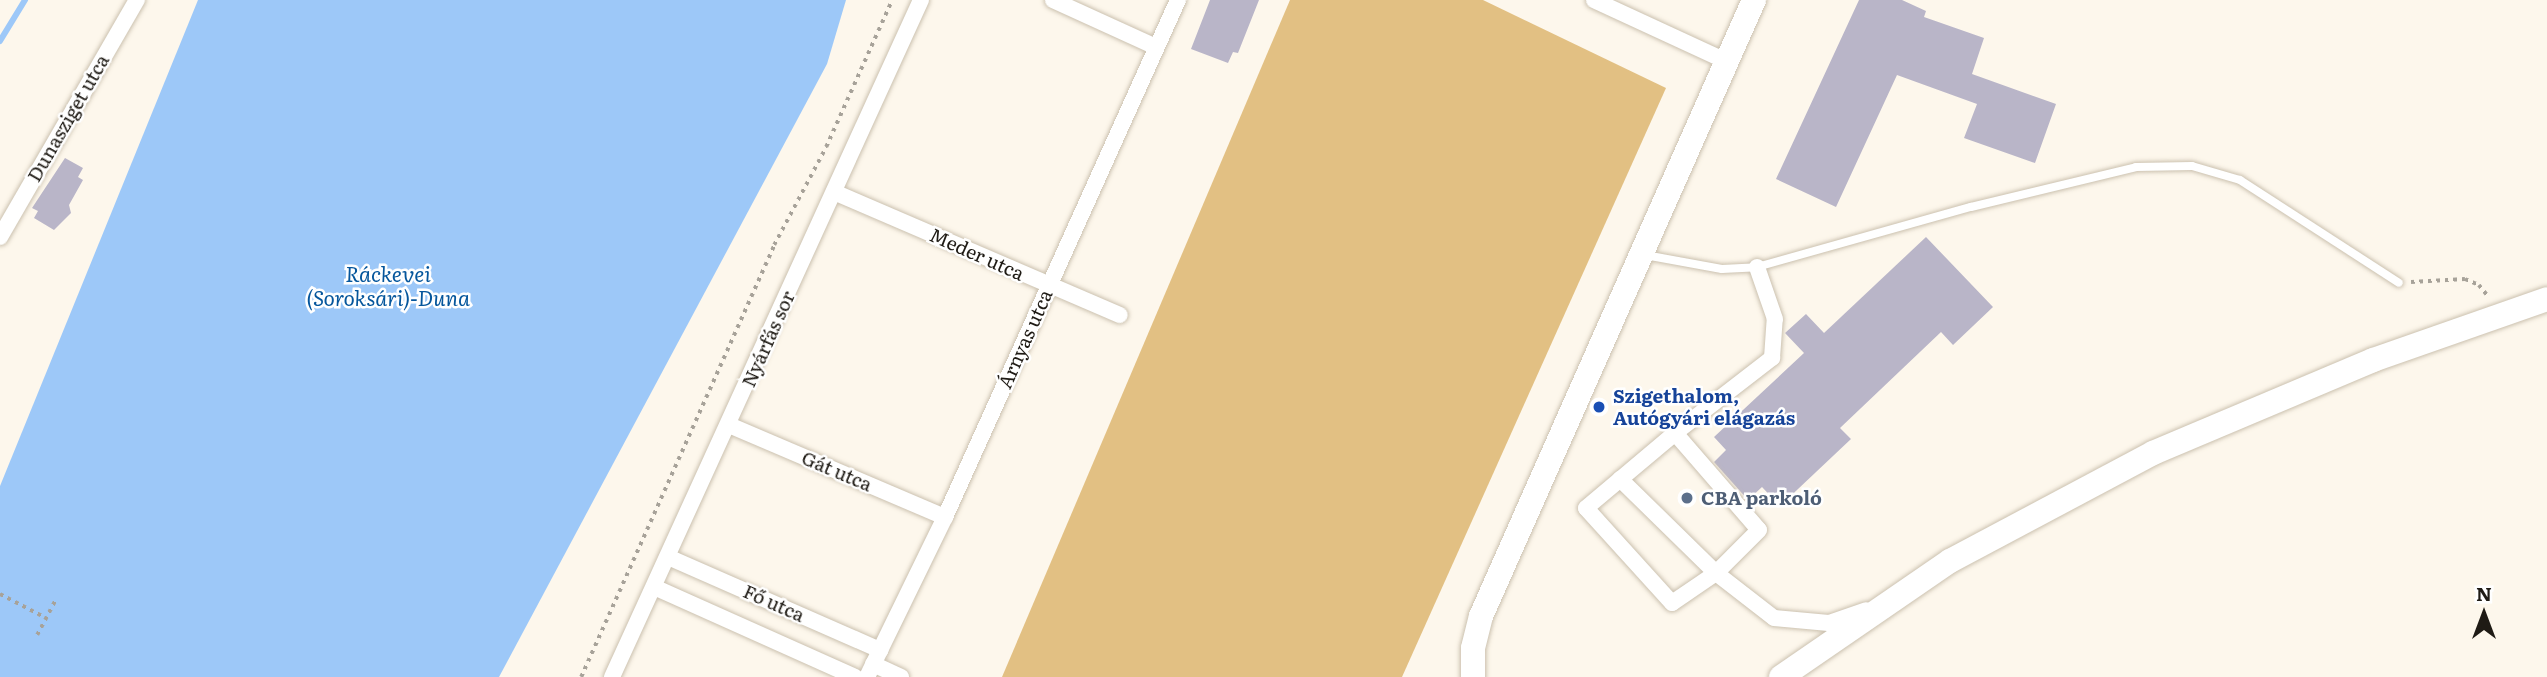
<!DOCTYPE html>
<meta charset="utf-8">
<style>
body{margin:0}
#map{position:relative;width:2547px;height:677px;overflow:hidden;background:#fdf7ec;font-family:Literata,serif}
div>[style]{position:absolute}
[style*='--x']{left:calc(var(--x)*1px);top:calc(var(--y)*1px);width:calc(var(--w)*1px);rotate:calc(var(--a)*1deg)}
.green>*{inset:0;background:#e2c083}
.water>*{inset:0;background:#9dc8f8}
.stream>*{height:6px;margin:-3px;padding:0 3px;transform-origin:3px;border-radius:3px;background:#9dc8f8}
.building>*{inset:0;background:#b9b5c8}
.path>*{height:3.5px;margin-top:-1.75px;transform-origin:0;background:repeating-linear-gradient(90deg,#a7a299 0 3.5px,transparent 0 8.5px)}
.roads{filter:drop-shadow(0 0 2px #cbc1af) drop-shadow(0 0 2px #cbc1af)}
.service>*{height:8px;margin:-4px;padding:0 4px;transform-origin:4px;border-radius:4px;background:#fff}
.minor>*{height:16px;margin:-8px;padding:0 8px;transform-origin:8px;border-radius:8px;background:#fff}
.primary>*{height:24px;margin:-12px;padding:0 12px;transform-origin:12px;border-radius:12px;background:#fff}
.dots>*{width:19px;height:19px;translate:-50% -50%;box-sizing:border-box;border:4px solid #fff;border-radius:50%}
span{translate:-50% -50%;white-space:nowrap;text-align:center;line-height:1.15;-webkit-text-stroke:5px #fff;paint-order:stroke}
.street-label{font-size:19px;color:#1f1b15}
.transit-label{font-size:19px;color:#164399;font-weight:700}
.left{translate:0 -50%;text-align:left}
.service-label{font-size:19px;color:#4e5e75;font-weight:700}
.water-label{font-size:21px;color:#05569c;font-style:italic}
.north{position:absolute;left:2449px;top:579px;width:70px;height:70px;-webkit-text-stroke:5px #fff;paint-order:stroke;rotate:0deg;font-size:19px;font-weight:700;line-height:28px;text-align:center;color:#1f1b15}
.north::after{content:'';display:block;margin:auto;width:24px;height:32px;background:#1f1b15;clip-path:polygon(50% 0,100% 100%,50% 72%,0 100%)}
</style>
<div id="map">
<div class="green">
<i style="clip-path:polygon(1290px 0,1483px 0,1666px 88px,1402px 677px,1002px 677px)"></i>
</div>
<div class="water">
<i style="clip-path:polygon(198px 0,846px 0,827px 64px,499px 677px,0 677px,0 486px)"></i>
</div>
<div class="stream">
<i style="--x:0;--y:41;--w:48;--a:-58.6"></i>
</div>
<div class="building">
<i style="clip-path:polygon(1210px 0,1259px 0,1238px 53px,1233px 52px,1228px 63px,1191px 49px)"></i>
<i style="clip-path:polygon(1859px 0,1902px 0,1926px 11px,1924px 17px,1984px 38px,1972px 74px,2056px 104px,2035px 163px,1964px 138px,1977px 104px,1897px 75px,1836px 207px,1776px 179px)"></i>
<i style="clip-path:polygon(65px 158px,83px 168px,78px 177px,83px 180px,69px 205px,71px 213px,54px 230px,34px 218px,38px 211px,32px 208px)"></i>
<i style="clip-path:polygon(1926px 237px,1993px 307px,1953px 345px,1941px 332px,1840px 428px,1851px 439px,1780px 506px,1762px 487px,1748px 500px,1714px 462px,1726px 450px,1714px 437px,1804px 353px,1785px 333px,1806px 314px,1824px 333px)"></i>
</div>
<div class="path">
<i style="--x:2411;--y:282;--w:54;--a:-3.2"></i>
<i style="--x:2465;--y:279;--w:15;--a:23"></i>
<i style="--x:2479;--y:285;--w:13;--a:51"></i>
<i style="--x:0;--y:594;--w:52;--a:27.6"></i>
<i style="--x:37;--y:635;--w:41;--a:-62.2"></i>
<i style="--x:581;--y:677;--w:473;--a:-65.9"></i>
<i style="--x:774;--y:245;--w:111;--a:-62"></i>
<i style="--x:826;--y:147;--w:161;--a:-65.8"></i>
</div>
<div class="roads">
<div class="service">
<i style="--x:1645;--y:255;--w:78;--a:10.3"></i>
<i style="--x:1722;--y:269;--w:35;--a:-3"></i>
<i style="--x:1757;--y:267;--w:222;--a:-15.7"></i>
<i style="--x:1971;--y:207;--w:170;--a:-13.6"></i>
<i style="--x:2136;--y:167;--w:56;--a:-1"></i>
<i style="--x:2192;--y:166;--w:50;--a:16.3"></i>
<i style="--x:2240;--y:180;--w:189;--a:32.9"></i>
</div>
<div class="minor">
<i style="--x:1053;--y:0;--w:113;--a:24.5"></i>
<i style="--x:1594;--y:0;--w:148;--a:24.8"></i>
<i style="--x:834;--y:192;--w:311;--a:23.3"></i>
<i style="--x:0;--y:237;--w:274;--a:-60"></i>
<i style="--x:729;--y:425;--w:235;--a:23.1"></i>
<i style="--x:1675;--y:433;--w:128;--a:49.1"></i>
<i style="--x:1759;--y:530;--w:61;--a:135"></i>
<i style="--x:1716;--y:573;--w:53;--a:145.7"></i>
<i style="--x:1672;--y:603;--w:128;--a:-132.2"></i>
<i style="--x:1586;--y:508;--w:116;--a:-40.1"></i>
<i style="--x:1675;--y:433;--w:123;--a:-37.7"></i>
<i style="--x:1772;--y:358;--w:39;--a:-86"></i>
<i style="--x:1775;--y:319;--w:55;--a:-109.1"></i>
<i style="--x:1620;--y:479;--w:134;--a:44.4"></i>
<i style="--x:1716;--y:573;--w:73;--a:37.8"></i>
<i style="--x:1774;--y:618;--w:55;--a:5.2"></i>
<i style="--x:1829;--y:623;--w:39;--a:-19"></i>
<i style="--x:668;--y:557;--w:232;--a:23.7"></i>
<i style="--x:654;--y:587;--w:220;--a:24.1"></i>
<i style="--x:873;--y:664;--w:31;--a:25"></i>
<i style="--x:612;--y:677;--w:744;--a:-65.47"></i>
<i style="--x:867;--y:677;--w:178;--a:-64"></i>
<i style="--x:945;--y:517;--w:567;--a:-65.74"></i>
</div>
<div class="primary">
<i style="--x:1473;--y:677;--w:29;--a:-90"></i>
<i style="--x:1473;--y:648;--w:33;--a:-76"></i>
<i style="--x:1481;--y:616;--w:674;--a:-66.1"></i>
<i style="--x:1781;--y:677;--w:205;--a:-34.5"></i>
<i style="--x:1950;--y:561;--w:230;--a:-28"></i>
<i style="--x:2153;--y:453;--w:239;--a:-22.9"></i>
<i style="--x:2373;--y:360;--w:184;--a:-19.3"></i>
</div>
</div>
<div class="dots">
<i style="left:1599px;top:407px;background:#1a4fb4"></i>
<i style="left:1687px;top:498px;background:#5c6f8a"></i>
</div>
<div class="street-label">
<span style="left:68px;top:118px;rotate:-60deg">Dunasziget utca</span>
<span style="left:977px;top:254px;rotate:24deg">Meder utca</span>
<span style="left:768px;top:339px;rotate:-66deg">Nyárfás sor</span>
<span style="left:1025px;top:339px;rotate:-66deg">Árnyas utca</span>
<span style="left:837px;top:471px;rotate:23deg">Gát utca</span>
<span style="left:774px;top:603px;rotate:24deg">Fő utca</span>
</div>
<div class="transit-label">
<span class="left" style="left:1613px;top:407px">Szigethalom,<br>Autógyári elágazás</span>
</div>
<div class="service-label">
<span class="left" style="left:1701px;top:498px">CBA parkoló</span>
</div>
<div class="water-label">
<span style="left:388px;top:285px">Ráckevei<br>(Soroksári)-Duna</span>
</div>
<div class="north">N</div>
</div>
